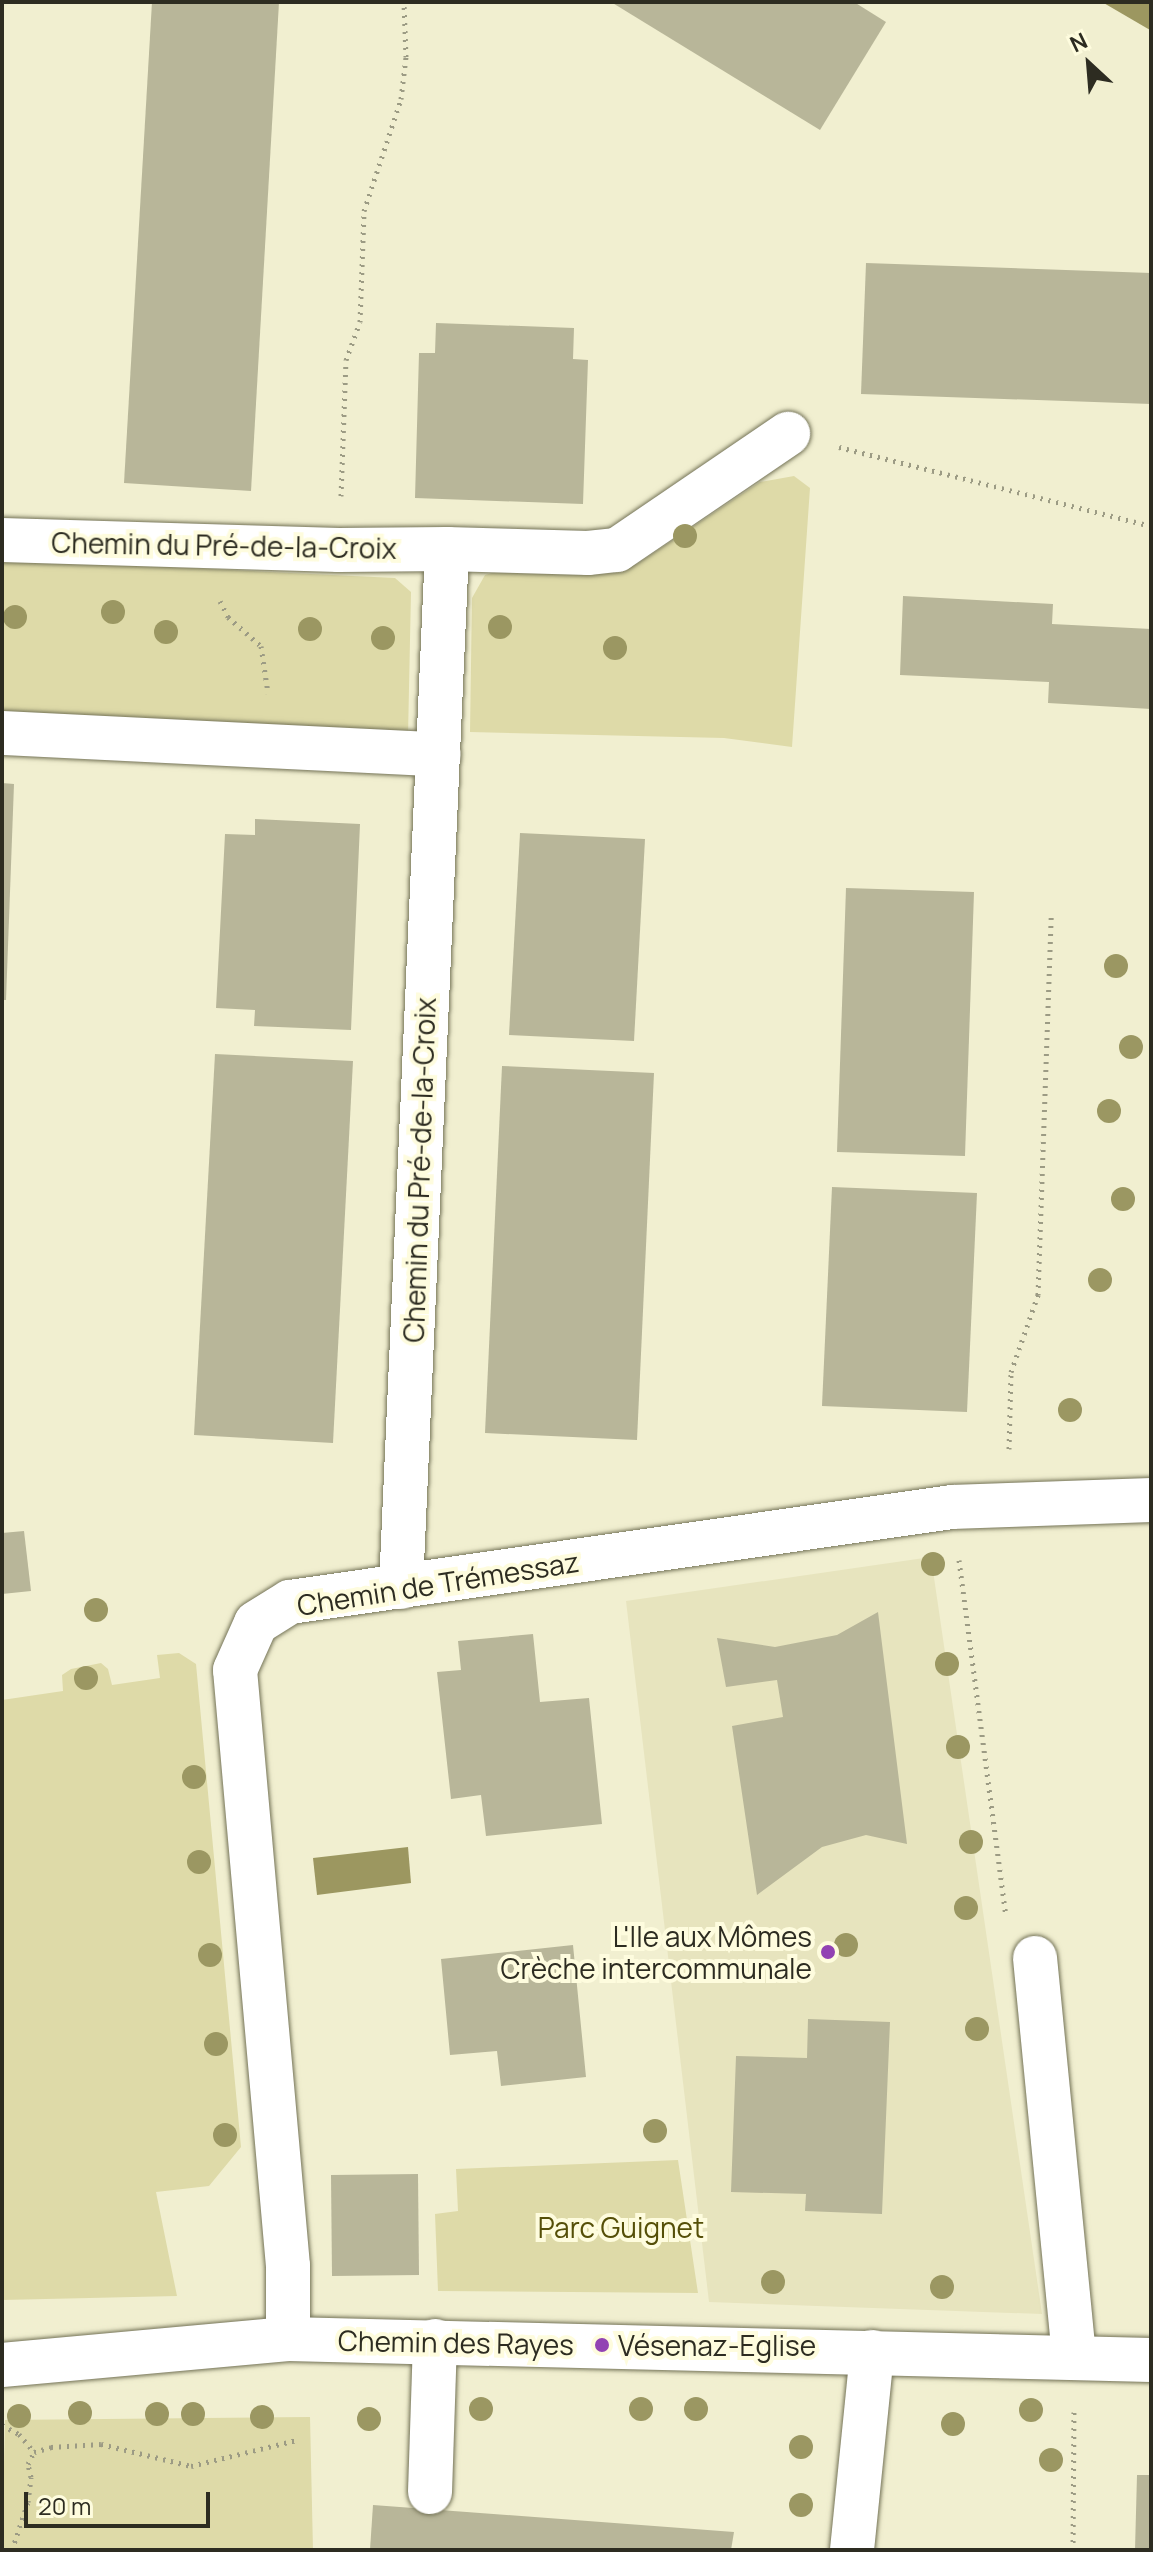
<!DOCTYPE html>
<meta charset="utf-8">
<style>
body{margin:0}
#map{position:relative;width:1153px;height:2552px;overflow:hidden;background:#f1efd0;font-family:Manrope,sans-serif}
div>[style]{position:absolute}
[style*='--x']{left:calc(var(--x)*1px);top:calc(var(--y)*1px);width:calc(var(--w)*1px);rotate:calc(var(--a)*1deg)}
.built>*{inset:0;background:#e7e4be}
.green>*{inset:0;background:#dedaa8}
.water>*{inset:0;background:#9c9760}
.building>*{inset:0;background:#b8b699}
.path>*{height:5px;margin-top:-2.5px;transform-origin:0;background:repeating-linear-gradient(90deg,#9c9b84 0 2px,transparent 0 8px)}
.roads{filter:drop-shadow(0 0 2px #747357) drop-shadow(0 0 2px #747357)}
.minor>*{height:44px;margin:-22px;padding:0 22px;transform-origin:22px;border-radius:22px;background:#fff}
.trees>*{width:24px;height:24px;margin:-12px;border-radius:50%;background:#9b9762}
.dots>*{width:22px;height:22px;translate:-50% -50%;box-sizing:border-box;border:4px solid #fefcde;border-radius:50%}
span{translate:-50% -50%;white-space:nowrap;text-align:center;line-height:1.15;-webkit-text-stroke:8px #fefcde;paint-order:stroke}
.street-label{font-size:28px;color:#2d2c21}
.poi-label{font-size:28px;color:#2d2c21}
.right{translate:-100% -50%;text-align:right}
.left{translate:0 -50%;text-align:left}
.park-label{font-size:28px;color:#554f08}
.frame{position:absolute;inset:0;border:4px solid #2d2c21;pointer-events:none}
.north{position:absolute;left:1049px;top:24px;width:80px;height:80px;-webkit-text-stroke:6px #fefcde;paint-order:stroke;rotate:334deg;font-size:22px;font-weight:700;line-height:32px;text-align:center;color:#2d2c21}
.north::after{content:'';display:block;margin:auto;width:28px;height:36px;background:#2d2c21;clip-path:polygon(50% 0,100% 100%,50% 72%,0 100%)}
.scale{position:absolute;left:24px;top:2492px;width:186px;height:36px;box-sizing:border-box;border:4px solid #2d2c21;border-top:0;padding-left:10px;font-size:24px;line-height:28px;white-space:nowrap;color:#2d2c21;-webkit-text-stroke:6px #fefcde;paint-order:stroke}
</style>
<div id="map">
<div class="built">
<i style="clip-path:polygon(931px 1557px,1042px 2314px,709px 2302px,626px 1601px)"></i>
</div>
<div class="green">
<i style="clip-path:polygon(794px 476px,810px 488px,792px 747px,724px 738px,470px 732px,472px 598px,485px 575px,498px 571px,589px 574px,622px 570px,637px 564px,760px 482px)"></i>
<i style="clip-path:polygon(2px 559px,395px 578px,411px 592px,408px 736px,2px 717px)"></i>
<i style="clip-path:polygon(179px 1653px,196px 1664px,241px 2147px,209px 2186px,156px 2192px,177px 2296px,2px 2300px,2px 1700px,63px 1691px,62px 1675px,71px 1669px,101px 1663px,108px 1669px,112px 1685px,160px 1678px,157px 1655px)"></i>
<i style="clip-path:polygon(678px 2160px,698px 2293px,438px 2291px,435px 2214px,458px 2211px,456px 2169px)"></i>
<i style="clip-path:polygon(310px 2417px,313px 2550px,2px 2550px,5px 2420px)"></i>
</div>
<div class="water">
<i style="clip-path:polygon(1102px 2px,1151px 2px,1151px 28px,1150px 30px)"></i>
<i style="clip-path:polygon(408px 1847px,411px 1883px,317px 1895px,313px 1858px)"></i>
</div>
<div class="building">
<i style="clip-path:polygon(152px 2px,279px 2px,251px 491px,124px 483px)"></i>
<i style="clip-path:polygon(611px 2px,854px 2px,886px 22px,820px 130px)"></i>
<i style="clip-path:polygon(866px 263px,1151px 273px,1151px 404px,861px 394px)"></i>
<i style="clip-path:polygon(436px 323px,574px 328px,573px 359px,588px 360px,583px 504px,415px 498px,419px 353px,435px 353px)"></i>
<i style="clip-path:polygon(903px 596px,1053px 604px,1052px 624px,1151px 629px,1151px 709px,1048px 703px,1049px 682px,900px 675px)"></i>
<i style="clip-path:polygon(2px 783px,14px 784px,6px 1000px,2px 1000px)"></i>
<i style="clip-path:polygon(255px 819px,360px 824px,351px 1030px,254px 1026px,255px 1010px,216px 1008px,225px 834px,255px 835px)"></i>
<i style="clip-path:polygon(520px 833px,645px 839px,634px 1041px,509px 1035px)"></i>
<i style="clip-path:polygon(846px 888px,974px 892px,965px 1156px,837px 1152px)"></i>
<i style="clip-path:polygon(215px 1054px,353px 1061px,333px 1443px,194px 1435px)"></i>
<i style="clip-path:polygon(502px 1066px,654px 1073px,637px 1440px,485px 1433px)"></i>
<i style="clip-path:polygon(832px 1187px,977px 1193px,967px 1412px,822px 1406px)"></i>
<i style="clip-path:polygon(24px 1531px,31px 1591px,2px 1594px,2px 1533px)"></i>
<i style="clip-path:polygon(878px 1612px,907px 1844px,866px 1835px,822px 1847px,757px 1895px,732px 1726px,783px 1717px,777px 1680px,726px 1687px,717px 1638px,775px 1647px,837px 1635px)"></i>
<i style="clip-path:polygon(533px 1634px,540px 1702px,589px 1698px,602px 1824px,486px 1836px,481px 1795px,451px 1799px,437px 1672px,461px 1670px,458px 1641px)"></i>
<i style="clip-path:polygon(573px 1945px,586px 2077px,501px 2086px,497px 2051px,450px 2055px,441px 1959px)"></i>
<i style="clip-path:polygon(808px 2019px,890px 2022px,882px 2214px,805px 2211px,806px 2194px,731px 2192px,736px 2056px,807px 2058px)"></i>
<i style="clip-path:polygon(418px 2174px,419px 2275px,332px 2276px,331px 2175px)"></i>
<i style="clip-path:polygon(1137px 2475px,1151px 2475px,1151px 2550px,1135px 2550px)"></i>
<i style="clip-path:polygon(373px 2505px,734px 2532px,731px 2550px,370px 2550px)"></i>
</div>
<div class="path">
<i style="--x:839;--y:447;--w:322;--a:14.2"></i>
<i style="--x:341;--y:496;--w:136;--a:-87.9"></i>
<i style="--x:346;--y:360;--w:40;--a:-69.8"></i>
<i style="--x:360;--y:322;--w:111;--a:-87.9"></i>
<i style="--x:364;--y:211;--w:118;--a:-71.7"></i>
<i style="--x:401;--y:99;--w:42;--a:-83.2"></i>
<i style="--x:406;--y:57;--w:55;--a:-92.1"></i>
<i style="--x:220;--y:601;--w:18;--a:63"></i>
<i style="--x:228;--y:617;--w:44;--a:41.3"></i>
<i style="--x:261;--y:646;--w:48;--a:81.5"></i>
<i style="--x:1009;--y:1449;--w:77;--a:-88.5"></i>
<i style="--x:1011;--y:1372;--w:82;--a:-70.7"></i>
<i style="--x:1038;--y:1295;--w:378;--a:-88"></i>
<i style="--x:959;--y:1560;--w:358;--a:82.5"></i>
<i style="--x:2;--y:2425;--w:19;--a:28"></i>
<i style="--x:19;--y:2434;--w:23;--a:50"></i>
<i style="--x:12;--y:2550;--w:51;--a:-71.6"></i>
<i style="--x:28;--y:2502;--w:25;--a:-83"></i>
<i style="--x:31;--y:2477;--w:13;--a:-103"></i>
<i style="--x:28;--y:2464;--w:13;--a:-63"></i>
<i style="--x:34;--y:2452;--w:18;--a:-16"></i>
<i style="--x:51;--y:2447;--w:50;--a:-3.4"></i>
<i style="--x:101;--y:2444;--w:93;--a:13.7"></i>
<i style="--x:191;--y:2466;--w:109;--a:-13.8"></i>
<i style="--x:1073;--y:2550;--w:138;--a:-89.6"></i>
</div>
<div class="roads">
<div class="minor">
<i style="--x:2;--y:540;--w:337;--a:1.7"></i>
<i style="--x:339;--y:550;--w:108;--a:-0.5"></i>
<i style="--x:2;--y:733;--w:437;--a:2.8"></i>
<i style="--x:401;--y:1587;--w:1039;--a:-87.46"></i>
<i style="--x:447;--y:549;--w:141;--a:1.6"></i>
<i style="--x:588;--y:553;--w:29;--a:-6"></i>
<i style="--x:617;--y:550;--w:207;--a:-34.2"></i>
<i style="--x:1035;--y:1958;--w:399;--a:84.4"></i>
<i style="--x:288;--y:2339;--w:73;--a:-90"></i>
<i style="--x:288;--y:2266;--w:598;--a:-95.08"></i>
<i style="--x:235;--y:1670;--w:51;--a:-65.9"></i>
<i style="--x:256;--y:1623;--w:40;--a:-32"></i>
<i style="--x:290;--y:1602;--w:669;--a:-8.17"></i>
<i style="--x:952;--y:1507;--w:199;--a:-2"></i>
<i style="--x:2;--y:2365;--w:287;--a:-5.2"></i>
<i style="--x:288;--y:2339;--w:863;--a:1.39"></i>
<i style="--x:430;--y:2492;--w:151;--a:-88.1"></i>
<i style="--x:852;--y:2550;--w:199;--a:-84.2"></i>
</div>
</div>
<div class="trees">
<i style="left:685px;top:536px"></i>
<i style="left:113px;top:612px"></i>
<i style="left:15px;top:617px"></i>
<i style="left:500px;top:627px"></i>
<i style="left:310px;top:629px"></i>
<i style="left:166px;top:632px"></i>
<i style="left:383px;top:638px"></i>
<i style="left:615px;top:648px"></i>
<i style="left:1116px;top:966px"></i>
<i style="left:1131px;top:1047px"></i>
<i style="left:1109px;top:1111px"></i>
<i style="left:1123px;top:1199px"></i>
<i style="left:1100px;top:1280px"></i>
<i style="left:1070px;top:1410px"></i>
<i style="left:933px;top:1564px"></i>
<i style="left:96px;top:1610px"></i>
<i style="left:947px;top:1664px"></i>
<i style="left:86px;top:1678px"></i>
<i style="left:958px;top:1747px"></i>
<i style="left:194px;top:1777px"></i>
<i style="left:971px;top:1842px"></i>
<i style="left:199px;top:1862px"></i>
<i style="left:966px;top:1908px"></i>
<i style="left:846px;top:1945px"></i>
<i style="left:210px;top:1955px"></i>
<i style="left:977px;top:2029px"></i>
<i style="left:216px;top:2044px"></i>
<i style="left:655px;top:2131px"></i>
<i style="left:225px;top:2135px"></i>
<i style="left:773px;top:2282px"></i>
<i style="left:942px;top:2287px"></i>
<i style="left:481px;top:2409px"></i>
<i style="left:641px;top:2409px"></i>
<i style="left:696px;top:2409px"></i>
<i style="left:1031px;top:2410px"></i>
<i style="left:80px;top:2413px"></i>
<i style="left:157px;top:2414px"></i>
<i style="left:193px;top:2414px"></i>
<i style="left:19px;top:2416px"></i>
<i style="left:262px;top:2417px"></i>
<i style="left:369px;top:2419px"></i>
<i style="left:953px;top:2424px"></i>
<i style="left:801px;top:2447px"></i>
<i style="left:1051px;top:2460px"></i>
<i style="left:801px;top:2505px"></i>
</div>
<div class="dots">
<i style="left:828px;top:1952px;background:#9243b3"></i>
<i style="left:602px;top:2345px;background:#9243b3"></i>
</div>
<div class="street-label">
<span style="left:224px;top:545px;rotate:1deg">Chemin du Pré-de-la-Croix</span>
<span style="left:419px;top:1170px;rotate:-88deg">Chemin du Pré-de-la-Croix</span>
<span style="left:438px;top:1583px;rotate:-9deg">Chemin de Trémessaz</span>
<span style="left:456px;top:2342px;rotate:1deg">Chemin des Rayes</span>
</div>
<div class="poi-label">
<span class="right" style="left:812px;top:1952px">L'Ile aux Mômes<br>Crèche intercommunale</span>
<span class="left" style="left:618px;top:2345px">Vésenaz-Eglise</span>
</div>
<div class="park-label">
<span style="left:621px;top:2227px">Parc Guignet</span>
</div>
<div class="frame"></div>
<div class="north">N</div>
<div class="scale">20 m</div>
</div>
